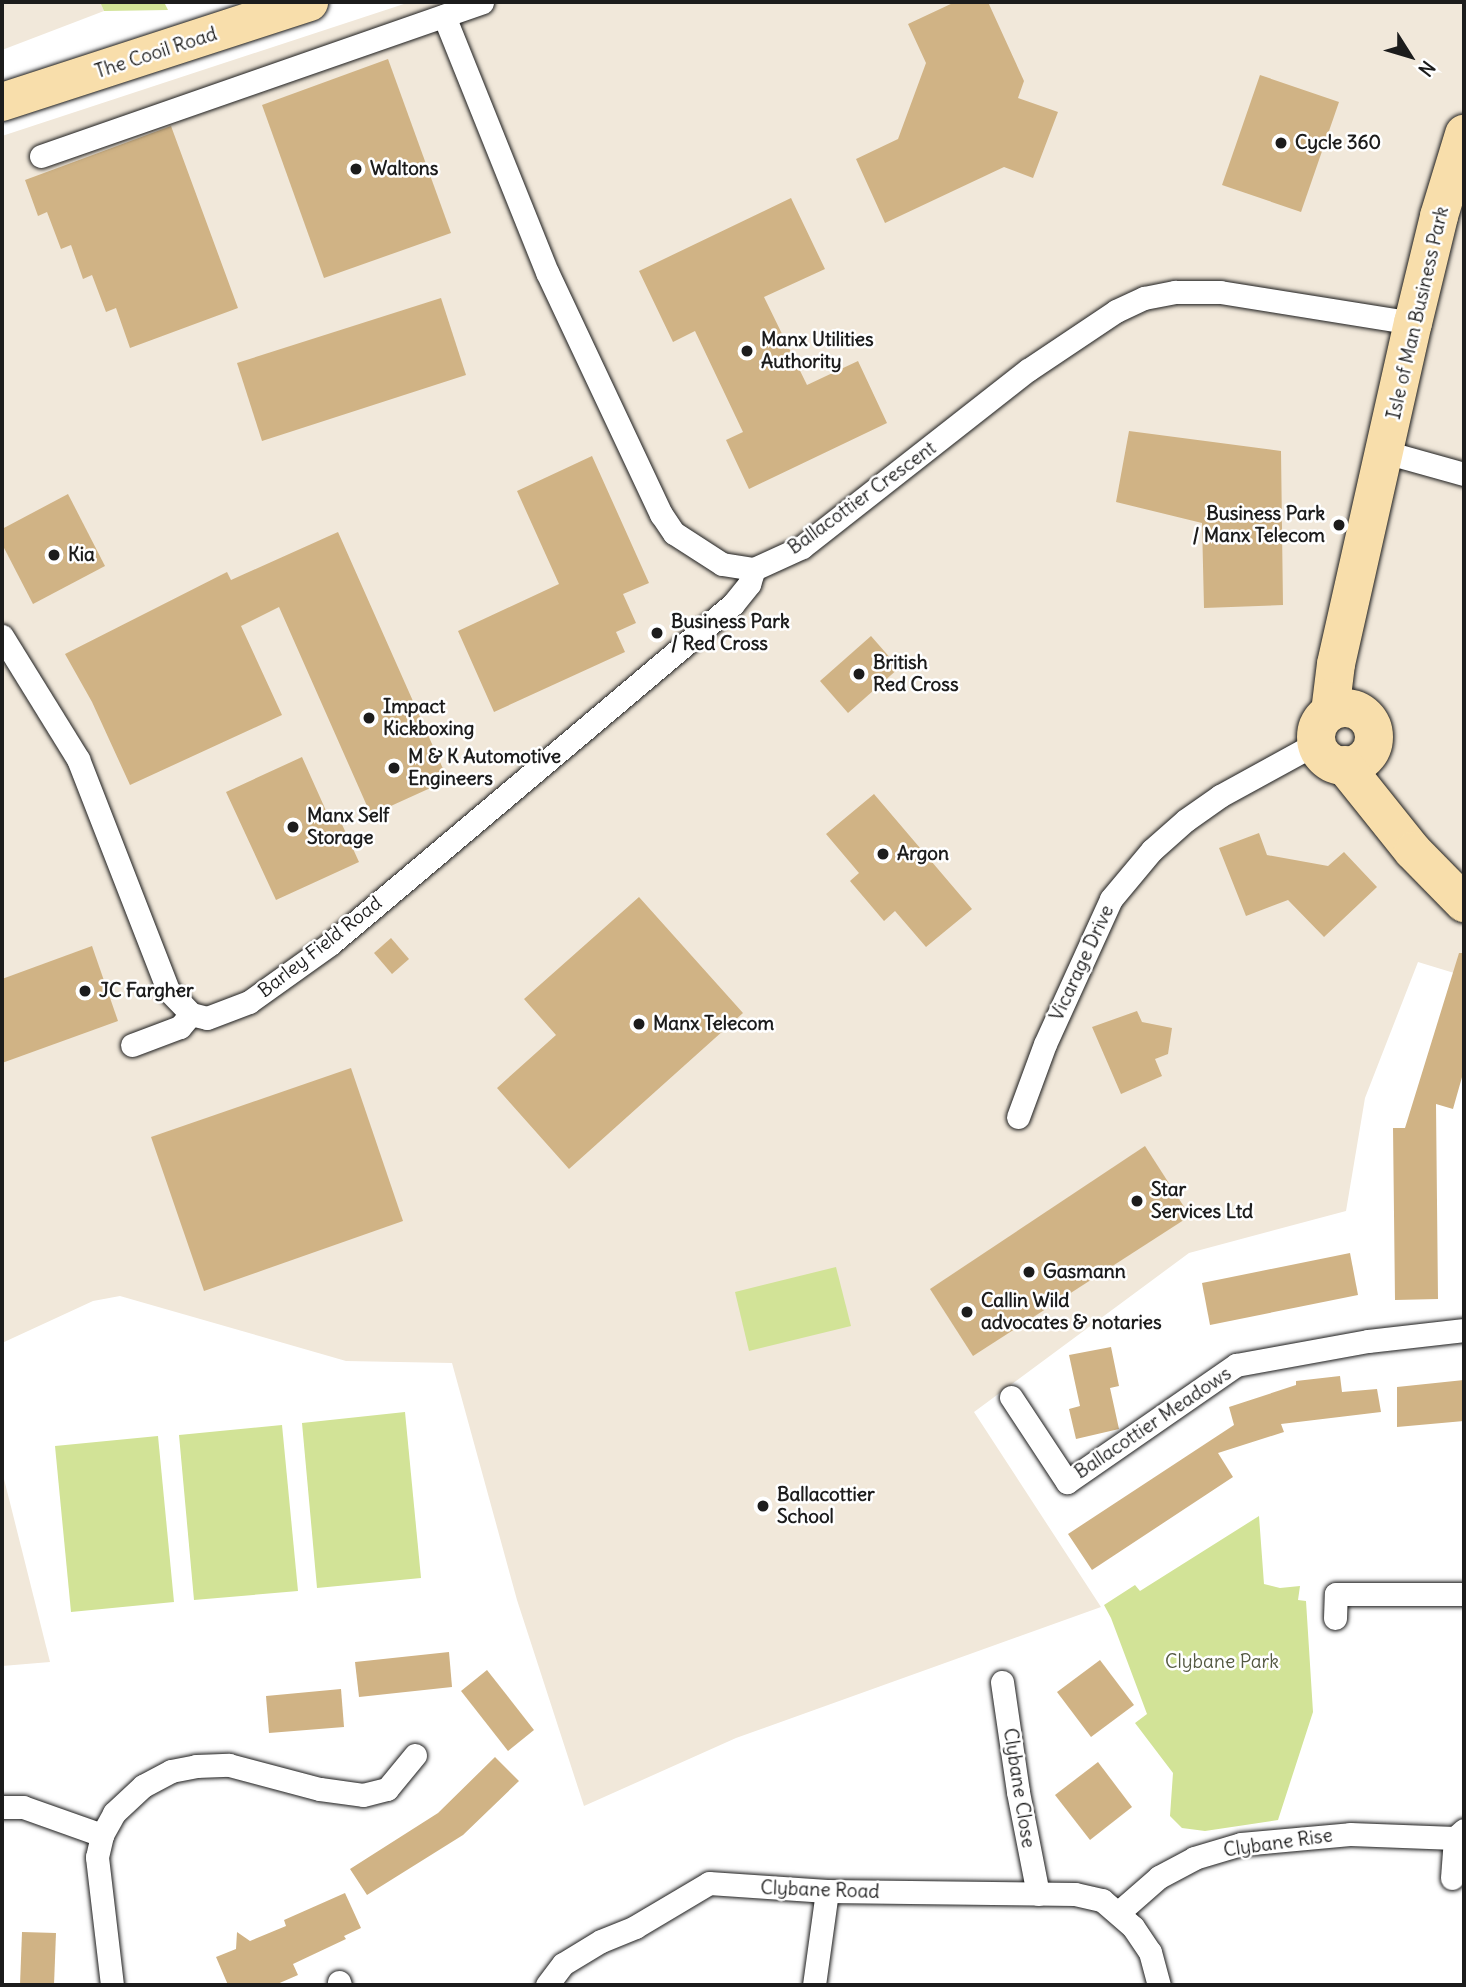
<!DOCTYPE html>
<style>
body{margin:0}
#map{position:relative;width:1466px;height:1987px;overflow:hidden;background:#fff;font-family:Delius,sans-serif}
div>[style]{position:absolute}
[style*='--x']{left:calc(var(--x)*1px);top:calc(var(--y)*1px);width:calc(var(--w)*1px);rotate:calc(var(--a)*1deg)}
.built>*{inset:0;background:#f1e8da}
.green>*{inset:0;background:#d2e397}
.building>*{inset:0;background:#d0b385}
.roads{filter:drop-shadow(0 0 2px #1c1c1c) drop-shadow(0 0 2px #1c1c1c)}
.street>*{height:23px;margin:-11.5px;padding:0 11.5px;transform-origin:11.5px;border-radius:11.5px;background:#fff}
.highway>*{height:38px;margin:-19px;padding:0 19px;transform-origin:19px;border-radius:19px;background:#f8deab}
.highway>.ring{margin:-19px;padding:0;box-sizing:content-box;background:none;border:38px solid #f8deab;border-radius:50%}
.dots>*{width:19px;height:19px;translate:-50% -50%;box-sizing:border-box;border:4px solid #fff;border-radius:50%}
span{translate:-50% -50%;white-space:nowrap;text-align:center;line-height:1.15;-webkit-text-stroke:5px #fff;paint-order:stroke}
.street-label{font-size:19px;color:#1c1c1c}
.poi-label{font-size:19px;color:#1c1c1c;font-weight:700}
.left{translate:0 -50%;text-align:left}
.right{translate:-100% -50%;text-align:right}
.park-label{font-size:19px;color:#535841}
.frame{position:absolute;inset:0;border:4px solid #1c1c1c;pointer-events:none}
.north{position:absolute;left:1375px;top:21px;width:70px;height:70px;-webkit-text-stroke:5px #fff;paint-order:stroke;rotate:127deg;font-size:19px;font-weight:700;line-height:28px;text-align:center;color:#1c1c1c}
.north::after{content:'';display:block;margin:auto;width:24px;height:32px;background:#1c1c1c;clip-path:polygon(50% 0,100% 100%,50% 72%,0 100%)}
</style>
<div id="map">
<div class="built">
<i style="clip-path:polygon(2px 2px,100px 2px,104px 11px,2px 50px)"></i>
<i style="clip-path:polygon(410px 2px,1464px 2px,1464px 976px,1418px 962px,1365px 1098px,1346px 1211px,1189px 1253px,974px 1412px,1101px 1607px,736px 1738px,584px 1806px,517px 1600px,452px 1363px,346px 1361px,120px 1296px,93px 1301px,2px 1343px,2px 136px)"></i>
<i style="clip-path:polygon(2px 1471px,50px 1662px,2px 1666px)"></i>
</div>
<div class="green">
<i style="clip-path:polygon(100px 2px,164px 2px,168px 10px,104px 11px)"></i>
<i style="clip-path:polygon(836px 1267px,851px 1326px,749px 1351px,735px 1292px)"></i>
<i style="clip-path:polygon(405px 1412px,421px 1578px,317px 1588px,302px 1423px)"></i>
<i style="clip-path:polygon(282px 1425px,298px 1591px,194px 1600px,179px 1435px)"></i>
<i style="clip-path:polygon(158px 1436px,174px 1602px,71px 1612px,55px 1446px)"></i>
<i style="clip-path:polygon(1259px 1516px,1264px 1584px,1280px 1588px,1300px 1586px,1298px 1600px,1306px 1601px,1313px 1712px,1278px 1820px,1205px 1831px,1182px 1828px,1170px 1816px,1173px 1773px,1135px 1723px,1147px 1714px,1111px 1618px,1104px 1605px,1135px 1585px,1140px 1591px)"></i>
</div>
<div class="building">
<i style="clip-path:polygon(955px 2px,988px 2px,1024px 81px,1018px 98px,1058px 112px,1033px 178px,1004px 167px,885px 223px,856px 159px,898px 139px,926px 63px,908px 24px)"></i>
<i style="clip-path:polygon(388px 59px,451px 233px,324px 278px,262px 105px)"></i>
<i style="clip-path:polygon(1260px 75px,1339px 102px,1301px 212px,1222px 185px)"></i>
<i style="clip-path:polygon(171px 126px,238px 308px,130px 348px,116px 308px,106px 312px,92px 275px,83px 279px,71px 245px,61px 249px,47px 212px,38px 216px,25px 180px)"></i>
<i style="clip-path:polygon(791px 198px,825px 269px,764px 297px,807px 385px,858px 361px,887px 423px,749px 489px,726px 440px,743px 432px,695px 331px,673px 342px,639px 271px)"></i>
<i style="clip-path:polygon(441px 298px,466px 375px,262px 441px,237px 363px)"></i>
<i style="clip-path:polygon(1129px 431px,1281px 451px,1283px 605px,1204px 608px,1202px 523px,1116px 502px)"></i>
<i style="clip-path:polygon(592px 456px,649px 583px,623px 594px,636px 623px,616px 632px,625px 652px,494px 712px,458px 631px,559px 584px,517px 491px)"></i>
<i style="clip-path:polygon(68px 494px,105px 566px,33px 604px,2px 544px,2px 529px)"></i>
<i style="clip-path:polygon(338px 532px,448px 780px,371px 815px,279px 607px,241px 626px,282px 715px,130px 785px,92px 702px,65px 654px,227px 572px,231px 580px)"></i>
<i style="clip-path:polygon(871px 636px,899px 668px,848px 713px,820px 681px)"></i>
<i style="clip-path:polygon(302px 757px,332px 824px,340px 820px,359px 862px,276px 900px,226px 792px)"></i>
<i style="clip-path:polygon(874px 794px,972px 909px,926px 947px,895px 911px,884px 921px,850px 881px,859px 873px,826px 834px)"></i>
<i style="clip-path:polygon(1259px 833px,1267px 855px,1328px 866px,1344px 852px,1377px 887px,1324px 937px,1288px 900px,1246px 916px,1219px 848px)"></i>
<i style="clip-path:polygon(639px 897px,743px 1013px,569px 1169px,497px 1088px,556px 1035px,524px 999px)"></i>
<i style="clip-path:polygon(391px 938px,409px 959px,392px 974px,374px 953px)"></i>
<i style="clip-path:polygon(92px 946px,118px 1021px,2px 1063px,2px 979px)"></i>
<i style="clip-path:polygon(1459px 953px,1464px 953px,1464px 1070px,1453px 1109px,1436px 1104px,1438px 1299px,1395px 1300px,1393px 1128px,1405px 1128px)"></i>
<i style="clip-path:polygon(1137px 1011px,1142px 1022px,1172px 1028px,1168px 1054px,1155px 1059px,1162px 1076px,1121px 1094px,1092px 1027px)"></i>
<i style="clip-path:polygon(351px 1068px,403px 1221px,204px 1291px,151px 1137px)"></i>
<i style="clip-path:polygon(1145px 1146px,1190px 1216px,973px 1356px,930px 1289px)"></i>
<i style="clip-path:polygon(1350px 1253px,1358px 1295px,1210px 1325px,1202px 1283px)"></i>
<i style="clip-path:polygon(1111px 1347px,1119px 1386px,1110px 1388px,1119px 1429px,1076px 1439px,1069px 1409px,1080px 1406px,1069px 1355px)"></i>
<i style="clip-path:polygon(1340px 1376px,1342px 1392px,1377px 1389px,1381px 1412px,1281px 1424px,1284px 1432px,1218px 1453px,1233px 1477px,1092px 1570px,1068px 1534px,1234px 1425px,1229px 1407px,1296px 1385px,1296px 1381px)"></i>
<i style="clip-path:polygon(1464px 1380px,1464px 1421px,1397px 1427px,1397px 1387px)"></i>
<i style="clip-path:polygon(449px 1652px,452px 1687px,359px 1697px,355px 1662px)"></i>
<i style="clip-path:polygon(1100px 1660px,1134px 1705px,1091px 1737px,1057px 1692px)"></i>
<i style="clip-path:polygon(487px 1670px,534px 1730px,508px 1751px,461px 1691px)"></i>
<i style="clip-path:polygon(341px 1689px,344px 1727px,269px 1733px,266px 1696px)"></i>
<i style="clip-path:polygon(495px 1757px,519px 1781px,463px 1835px,367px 1895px,350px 1869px,438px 1813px)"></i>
<i style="clip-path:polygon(1098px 1762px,1132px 1807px,1090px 1840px,1055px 1795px)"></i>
<i style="clip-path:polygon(345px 1893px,361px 1928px,344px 1936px,346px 1939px,293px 1964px,298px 1975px,275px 1985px,228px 1985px,216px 1957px,236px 1949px,237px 1932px,250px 1941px,286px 1926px,284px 1920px)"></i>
<i style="clip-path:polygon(22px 1932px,56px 1933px,54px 1985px,20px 1985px)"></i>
</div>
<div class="roads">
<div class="street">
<i style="--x:444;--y:16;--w:276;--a:68.1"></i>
<i style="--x:547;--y:272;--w:268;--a:64.8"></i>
<i style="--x:661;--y:514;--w:23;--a:56"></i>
<i style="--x:674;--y:533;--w:57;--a:32.9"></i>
<i style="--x:722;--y:564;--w:32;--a:9"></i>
<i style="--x:754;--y:569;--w:53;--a:-24.6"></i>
<i style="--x:802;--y:547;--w:287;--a:-38.1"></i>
<i style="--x:1028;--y:370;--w:106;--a:-33.8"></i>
<i style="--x:1116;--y:311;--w:31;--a:-25"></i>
<i style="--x:1144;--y:298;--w:32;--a:-11"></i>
<i style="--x:1175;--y:292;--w:45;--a:0"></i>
<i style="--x:1220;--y:292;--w:195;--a:9.1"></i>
<i style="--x:41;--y:156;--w:467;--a:-19.2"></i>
<i style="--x:1385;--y:452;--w:82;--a:15.6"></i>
<i style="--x:2;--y:636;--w:145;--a:58.3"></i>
<i style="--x:78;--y:759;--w:248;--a:68.7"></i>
<i style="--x:168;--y:990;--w:33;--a:46"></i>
<i style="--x:191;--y:1014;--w:16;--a:14"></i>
<i style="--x:207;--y:1018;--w:45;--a:-20.9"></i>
<i style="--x:249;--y:1002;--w:100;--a:-35.6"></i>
<i style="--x:330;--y:944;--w:527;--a:-40.15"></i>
<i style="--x:733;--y:604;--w:26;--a:-51"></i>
<i style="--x:749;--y:584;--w:16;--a:-72"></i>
<i style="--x:132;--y:1045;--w:51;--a:-20.6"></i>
<i style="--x:180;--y:1027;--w:17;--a:-50"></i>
<i style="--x:1018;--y:1117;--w:78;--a:-69.7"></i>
<i style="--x:1045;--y:1044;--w:159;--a:-65.5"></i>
<i style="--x:1111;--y:899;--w:64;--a:-50.1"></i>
<i style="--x:1152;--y:850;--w:45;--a:-41.4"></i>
<i style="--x:1186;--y:820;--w:42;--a:-35.2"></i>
<i style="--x:1220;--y:796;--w:111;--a:-28.7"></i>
<i style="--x:1011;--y:1397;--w:102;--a:56.6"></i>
<i style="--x:1067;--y:1482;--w:206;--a:-34.7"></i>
<i style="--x:1236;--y:1365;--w:134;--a:-10.3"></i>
<i style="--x:1368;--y:1341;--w:97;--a:-6.5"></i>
<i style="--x:1335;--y:1618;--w:24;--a:-88"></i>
<i style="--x:1336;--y:1594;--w:128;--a:0"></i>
<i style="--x:1002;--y:1682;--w:111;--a:81.7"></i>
<i style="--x:1018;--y:1792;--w:104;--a:78.9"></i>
<i style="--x:2;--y:1807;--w:21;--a:0"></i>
<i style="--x:23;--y:1807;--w:84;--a:19.5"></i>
<i style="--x:1452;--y:1878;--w:40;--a:-85.7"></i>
<i style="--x:1119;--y:1912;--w:53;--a:-41.2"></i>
<i style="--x:1159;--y:1877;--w:40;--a:-28"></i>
<i style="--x:1194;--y:1858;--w:49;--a:-16.6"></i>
<i style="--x:1241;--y:1844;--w:109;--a:-5.2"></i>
<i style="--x:1350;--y:1834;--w:105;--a:2.2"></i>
<i style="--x:1455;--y:1838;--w:12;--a:-42"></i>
<i style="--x:339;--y:1982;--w:3;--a:72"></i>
<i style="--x:112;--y:1985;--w:129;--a:-96.7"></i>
<i style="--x:97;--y:1857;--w:23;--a:-77"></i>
<i style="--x:102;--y:1835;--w:25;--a:-61"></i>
<i style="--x:114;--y:1813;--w:40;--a:-43"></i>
<i style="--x:143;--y:1786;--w:32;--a:-28"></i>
<i style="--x:171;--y:1771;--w:25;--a:-11"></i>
<i style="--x:196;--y:1766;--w:33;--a:-2"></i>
<i style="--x:229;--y:1765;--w:94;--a:14.8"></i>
<i style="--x:320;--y:1789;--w:43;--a:7.9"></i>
<i style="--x:363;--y:1795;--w:25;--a:-14"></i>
<i style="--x:387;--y:1789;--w:44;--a:-50.5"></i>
<i style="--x:547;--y:1985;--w:26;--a:-53"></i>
<i style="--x:563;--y:1964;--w:44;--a:-31.2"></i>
<i style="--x:601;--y:1941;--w:37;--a:-22"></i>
<i style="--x:635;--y:1927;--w:86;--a:-30.7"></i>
<i style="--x:709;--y:1883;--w:118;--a:3.9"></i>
<i style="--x:827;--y:1891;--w:248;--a:0.7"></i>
<i style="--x:1075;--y:1894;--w:28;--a:13"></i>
<i style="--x:1102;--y:1900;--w:41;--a:41.1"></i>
<i style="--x:1133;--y:1927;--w:30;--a:56"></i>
<i style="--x:1150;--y:1952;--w:34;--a:75"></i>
<i style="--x:814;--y:1985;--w:95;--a:-82.1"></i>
</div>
<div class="highway">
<i style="--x:2;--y:102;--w:323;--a:-18"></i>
<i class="ring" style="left:1316px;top:708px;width:20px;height:20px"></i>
<i style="--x:1330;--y:712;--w:48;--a:-82.9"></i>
<i style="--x:1336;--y:664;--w:350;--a:-77.3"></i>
<i style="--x:1413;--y:323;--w:110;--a:-76.3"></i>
<i style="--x:1439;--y:216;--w:86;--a:-73"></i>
<i style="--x:1344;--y:765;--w:110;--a:51.3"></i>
<i style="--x:1413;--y:851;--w:73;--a:45.6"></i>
</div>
</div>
<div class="dots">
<i style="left:1281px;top:143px;background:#1c1c1c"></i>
<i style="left:356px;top:169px;background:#1c1c1c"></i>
<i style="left:747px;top:351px;background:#1c1c1c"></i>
<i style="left:1339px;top:525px;background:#1c1c1c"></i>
<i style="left:54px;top:555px;background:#1c1c1c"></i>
<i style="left:657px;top:633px;background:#1c1c1c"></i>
<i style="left:859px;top:674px;background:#1c1c1c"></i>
<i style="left:369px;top:718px;background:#1c1c1c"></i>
<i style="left:394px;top:768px;background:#1c1c1c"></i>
<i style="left:293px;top:827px;background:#1c1c1c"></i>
<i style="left:883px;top:854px;background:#1c1c1c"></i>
<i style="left:85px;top:991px;background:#1c1c1c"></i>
<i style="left:639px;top:1024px;background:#1c1c1c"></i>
<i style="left:1137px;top:1201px;background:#1c1c1c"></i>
<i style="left:1029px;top:1272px;background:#1c1c1c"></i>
<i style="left:967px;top:1312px;background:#1c1c1c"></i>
<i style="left:763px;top:1506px;background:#1c1c1c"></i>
</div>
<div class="street-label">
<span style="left:156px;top:53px;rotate:-18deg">The Cooil Road</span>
<span style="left:1418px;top:313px;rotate:-77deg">Isle of Man Business Park</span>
<span style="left:862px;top:498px;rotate:-36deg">Ballacottier Crescent</span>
<span style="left:320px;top:947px;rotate:-38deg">Barley Field Road</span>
<span style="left:1082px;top:963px;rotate:-65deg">Vicarage Drive</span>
<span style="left:1153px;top:1423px;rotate:-34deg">Ballacottier Meadows</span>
<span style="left:1019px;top:1788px;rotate:81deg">Clybane Close</span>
<span style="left:1278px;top:1843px;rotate:-8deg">Clybane Rise</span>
<span style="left:820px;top:1890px;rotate:2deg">Clybane Road</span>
</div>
<div class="poi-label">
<span class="left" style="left:1295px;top:143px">Cycle 360</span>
<span class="left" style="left:370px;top:169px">Waltons</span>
<span class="left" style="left:761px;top:351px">Manx Utilities<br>Authority</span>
<span class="right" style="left:1325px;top:525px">Business Park<br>/ Manx Telecom</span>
<span class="left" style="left:68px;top:555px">Kia</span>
<span class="left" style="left:671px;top:633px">Business Park<br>/ Red Cross</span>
<span class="left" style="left:873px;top:674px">British<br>Red Cross</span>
<span class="left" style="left:383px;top:718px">Impact<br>Kickboxing</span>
<span class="left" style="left:408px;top:768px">M &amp; K Automotive<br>Engineers</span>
<span class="left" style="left:307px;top:827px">Manx Self<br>Storage</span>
<span class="left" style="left:897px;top:854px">Argon</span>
<span class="left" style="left:99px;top:991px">JC Fargher</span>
<span class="left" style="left:653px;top:1024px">Manx Telecom</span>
<span class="left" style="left:1151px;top:1201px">Star<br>Services Ltd</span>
<span class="left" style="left:1043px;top:1272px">Gasmann</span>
<span class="left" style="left:981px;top:1312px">Callin Wild<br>advocates &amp; notaries</span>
<span class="left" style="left:777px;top:1506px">Ballacottier<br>School</span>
</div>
<div class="park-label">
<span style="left:1222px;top:1662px">Clybane Park</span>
</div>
<div class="frame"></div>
<div class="north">N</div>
</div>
